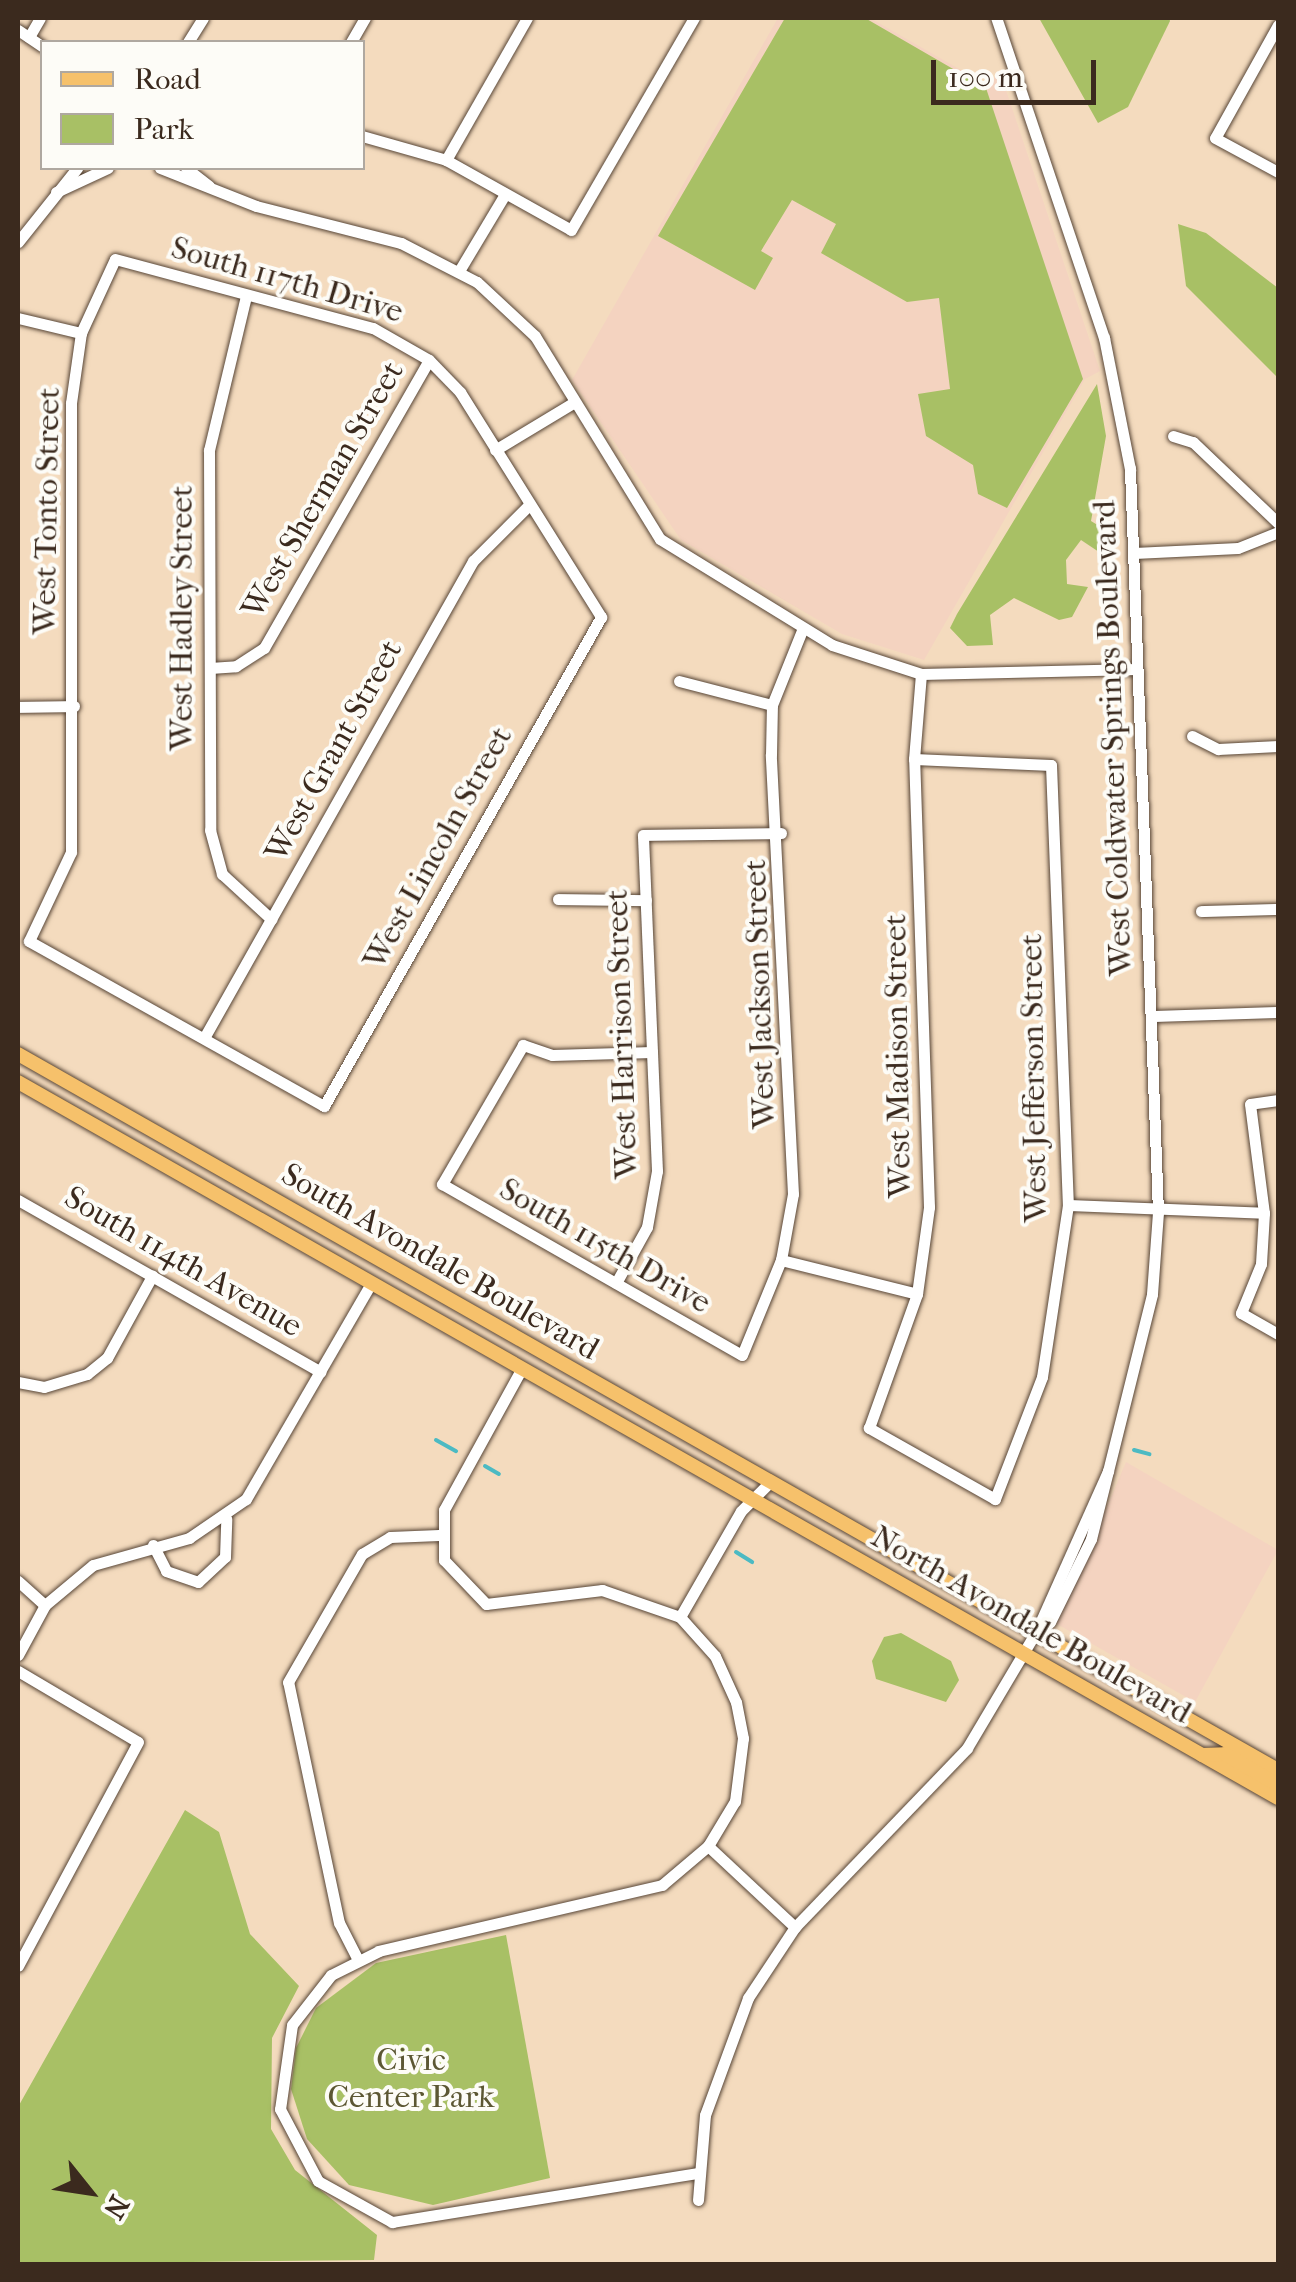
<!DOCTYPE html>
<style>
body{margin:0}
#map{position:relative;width:1296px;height:2282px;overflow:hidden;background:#f4dbbe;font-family:"IM FELL French Canon",serif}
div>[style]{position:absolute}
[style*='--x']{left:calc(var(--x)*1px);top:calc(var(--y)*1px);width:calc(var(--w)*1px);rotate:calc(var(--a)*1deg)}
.built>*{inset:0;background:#f4d3c0}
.green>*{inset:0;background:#a8c065}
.stream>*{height:4px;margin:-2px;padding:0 2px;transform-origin:2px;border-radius:2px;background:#4cbac3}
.roads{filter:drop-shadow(0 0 2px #574536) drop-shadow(0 0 2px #574536)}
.minor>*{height:11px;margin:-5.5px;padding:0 5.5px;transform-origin:5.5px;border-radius:5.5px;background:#fff}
.major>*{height:14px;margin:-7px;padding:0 7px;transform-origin:7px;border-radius:7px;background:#f6c16b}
span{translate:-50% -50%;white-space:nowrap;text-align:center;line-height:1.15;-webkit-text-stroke:8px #fdfcf7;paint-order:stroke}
.street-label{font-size:32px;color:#3b2a1e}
.park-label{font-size:32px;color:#5c5733}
.frame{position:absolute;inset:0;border:20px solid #3b2a1e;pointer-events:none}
.legend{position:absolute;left:40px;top:40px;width:325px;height:130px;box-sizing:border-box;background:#fdfcf7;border:2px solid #afa8a0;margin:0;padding:12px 18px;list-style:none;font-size:30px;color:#3b2a1e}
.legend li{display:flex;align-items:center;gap:20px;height:50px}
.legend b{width:50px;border:2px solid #afa8a0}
.north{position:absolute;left:40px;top:2142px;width:100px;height:100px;-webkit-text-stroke:8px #fdfcf7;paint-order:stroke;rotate:120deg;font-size:28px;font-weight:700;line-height:40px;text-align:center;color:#3b2a1e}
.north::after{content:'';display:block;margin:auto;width:35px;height:45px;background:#3b2a1e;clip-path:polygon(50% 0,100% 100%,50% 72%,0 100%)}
.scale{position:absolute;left:931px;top:60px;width:165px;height:45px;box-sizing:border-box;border:5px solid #3b2a1e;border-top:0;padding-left:12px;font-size:30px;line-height:35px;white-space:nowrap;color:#3b2a1e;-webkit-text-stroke:8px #fdfcf7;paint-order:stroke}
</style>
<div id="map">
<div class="built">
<i style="clip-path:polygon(778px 18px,870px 18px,982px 82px,1001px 75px,1100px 371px,1085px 379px,924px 660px,842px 634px,681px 540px,572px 380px)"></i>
<i style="clip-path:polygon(1126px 1462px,1278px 1550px,1195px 1702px,1057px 1624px)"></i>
</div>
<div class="green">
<i style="clip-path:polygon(785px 18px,865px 18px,986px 88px,1083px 379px,1007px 508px,978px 494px,973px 465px,926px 436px,918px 394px,950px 389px,939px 298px,907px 302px,821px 253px,836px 224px,792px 200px,761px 251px,773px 258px,755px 290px,658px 236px)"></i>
<i style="clip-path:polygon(1039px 18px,1169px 18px,1170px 21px,1128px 107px,1098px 123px)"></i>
<i style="clip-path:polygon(1178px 224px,1206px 233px,1278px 288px,1278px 378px,1186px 286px)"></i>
<i style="clip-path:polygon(1097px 384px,1106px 436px,1091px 521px,1112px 534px,1114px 562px,1081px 540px,1066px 560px,1067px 584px,1088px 587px,1072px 617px,1059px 620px,1014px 598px,990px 615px,993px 645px,967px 646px,950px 628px,957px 614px)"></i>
<i style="clip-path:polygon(901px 1633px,951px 1661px,959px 1680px,946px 1702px,876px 1679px,872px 1661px,884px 1637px)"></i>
<i style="clip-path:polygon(185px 1810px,219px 1832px,250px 1934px,299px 1986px,272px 2038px,271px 2129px,295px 2170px,377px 2235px,374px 2260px,18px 2264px,18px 2107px)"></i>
<i style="clip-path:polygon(506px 1935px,550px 2178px,433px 2205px,349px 2185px,307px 2139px,291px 2089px,296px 2048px,316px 2008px,376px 1963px)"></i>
</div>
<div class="stream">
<i style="--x:436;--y:1440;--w:23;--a:29"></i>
<i style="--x:1134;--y:1450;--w:16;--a:15"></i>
<i style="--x:485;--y:1466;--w:16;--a:30"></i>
<i style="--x:736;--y:1552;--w:19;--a:32"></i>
</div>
<div class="roads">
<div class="minor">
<i style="--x:1278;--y:25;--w:129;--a:119.1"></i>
<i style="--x:1215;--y:138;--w:72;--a:28.4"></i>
<i style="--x:18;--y:30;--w:29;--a:34"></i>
<i style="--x:29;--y:37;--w:22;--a:-60"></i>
<i style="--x:188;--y:42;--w:28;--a:-58"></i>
<i style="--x:351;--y:42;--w:28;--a:-60"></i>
<i style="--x:362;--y:136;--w:87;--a:15.9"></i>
<i style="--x:446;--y:160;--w:143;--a:29.2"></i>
<i style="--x:571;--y:230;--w:245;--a:-59.9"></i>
<i style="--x:446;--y:160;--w:163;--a:-60.3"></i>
<i style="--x:160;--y:168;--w:103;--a:21.6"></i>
<i style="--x:256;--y:206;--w:150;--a:14.3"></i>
<i style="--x:401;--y:243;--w:85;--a:27.2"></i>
<i style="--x:477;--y:282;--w:79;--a:43"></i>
<i style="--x:535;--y:336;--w:238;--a:58.4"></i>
<i style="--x:660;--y:539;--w:202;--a:31.6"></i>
<i style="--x:832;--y:645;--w:94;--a:18"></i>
<i style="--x:921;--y:674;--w:216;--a:-1.3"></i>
<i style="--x:186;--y:168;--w:29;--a:38"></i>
<i style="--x:56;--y:192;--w:57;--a:-24.8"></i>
<i style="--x:18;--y:242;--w:95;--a:-51.4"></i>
<i style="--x:115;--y:259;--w:267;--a:15"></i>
<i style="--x:373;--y:328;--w:64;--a:29.7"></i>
<i style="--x:429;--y:360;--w:45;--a:45.9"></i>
<i style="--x:460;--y:392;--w:266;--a:57.9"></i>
<i style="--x:601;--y:617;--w:562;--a:119.53"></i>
<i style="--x:324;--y:1106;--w:338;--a:-150.8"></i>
<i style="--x:29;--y:941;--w:98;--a:-64.7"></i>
<i style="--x:71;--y:852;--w:449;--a:-90"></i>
<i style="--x:71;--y:403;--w:71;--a:-81.9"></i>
<i style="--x:81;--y:333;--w:81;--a:-65.3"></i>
<i style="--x:459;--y:271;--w:90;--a:-59.1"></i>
<i style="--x:246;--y:296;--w:158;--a:103.5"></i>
<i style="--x:209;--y:450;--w:380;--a:89.8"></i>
<i style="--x:210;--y:830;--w:46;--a:74.7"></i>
<i style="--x:222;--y:874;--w:67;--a:42.6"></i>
<i style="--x:18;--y:318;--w:65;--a:13.4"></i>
<i style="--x:1173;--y:436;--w:21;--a:17"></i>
<i style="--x:1193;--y:442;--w:117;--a:43.6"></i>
<i style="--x:495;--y:450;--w:91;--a:-31.1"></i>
<i style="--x:1134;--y:553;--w:104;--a:-2.8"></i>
<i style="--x:1238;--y:548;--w:43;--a:-21.8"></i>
<i style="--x:210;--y:668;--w:26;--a:-4"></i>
<i style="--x:236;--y:666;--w:33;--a:-33"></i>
<i style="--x:264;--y:648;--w:332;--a:-60.2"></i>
<i style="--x:679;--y:681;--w:96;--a:14.5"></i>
<i style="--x:18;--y:707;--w:56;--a:-1"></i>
<i style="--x:1192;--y:736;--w:29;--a:27"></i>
<i style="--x:1218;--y:749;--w:60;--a:-2.9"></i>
<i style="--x:914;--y:759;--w:137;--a:2.5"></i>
<i style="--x:1051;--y:765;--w:440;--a:87.8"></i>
<i style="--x:1068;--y:1205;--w:174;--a:98.6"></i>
<i style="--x:1042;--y:1377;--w:131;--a:111.1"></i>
<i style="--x:995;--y:1499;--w:145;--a:-150.6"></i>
<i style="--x:869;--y:1428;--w:142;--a:-70.3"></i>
<i style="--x:917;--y:1294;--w:88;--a:-82.1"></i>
<i style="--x:929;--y:1207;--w:448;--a:-91.9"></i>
<i style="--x:914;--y:759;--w:85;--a:-85.3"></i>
<i style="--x:558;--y:899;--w:88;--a:0.7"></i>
<i style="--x:1201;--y:911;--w:77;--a:-1.5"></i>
<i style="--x:1152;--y:1016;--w:126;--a:-1.8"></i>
<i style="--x:204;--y:1038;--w:548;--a:-60.58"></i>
<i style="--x:473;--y:561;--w:79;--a:-45"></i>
<i style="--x:652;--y:1052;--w:100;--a:178.3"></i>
<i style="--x:552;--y:1055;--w:31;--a:-161"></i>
<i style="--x:523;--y:1045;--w:161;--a:120.2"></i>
<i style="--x:442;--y:1184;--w:345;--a:29.7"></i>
<i style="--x:742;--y:1355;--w:103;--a:-67.7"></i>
<i style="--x:781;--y:1260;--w:67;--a:-79.7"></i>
<i style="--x:793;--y:1194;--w:440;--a:-92.9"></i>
<i style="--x:771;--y:755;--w:50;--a:-88.9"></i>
<i style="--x:772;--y:705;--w:83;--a:-68.1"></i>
<i style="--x:1278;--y:1100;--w:28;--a:172"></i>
<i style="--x:1250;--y:1104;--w:110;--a:82.7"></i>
<i style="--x:1264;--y:1213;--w:51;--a:93.4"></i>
<i style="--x:1261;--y:1264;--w:53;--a:112.2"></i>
<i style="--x:1241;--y:1313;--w:43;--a:29.6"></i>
<i style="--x:18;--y:1200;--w:348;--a:29.6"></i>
<i style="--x:1068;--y:1205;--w:196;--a:2.3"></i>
<i style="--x:781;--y:1260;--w:140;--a:14"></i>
<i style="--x:616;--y:1283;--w:64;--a:-61"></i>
<i style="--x:647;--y:1227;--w:57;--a:-79.9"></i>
<i style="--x:657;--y:1171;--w:336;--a:-92.4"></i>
<i style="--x:643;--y:835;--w:138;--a:-0.8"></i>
<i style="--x:522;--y:1368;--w:162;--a:118.8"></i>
<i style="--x:444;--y:1510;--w:50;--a:90"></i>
<i style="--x:444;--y:1560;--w:61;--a:46.3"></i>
<i style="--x:486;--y:1604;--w:117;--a:-6.9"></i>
<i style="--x:602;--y:1590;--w:83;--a:19.1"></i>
<i style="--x:680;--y:1617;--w:52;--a:48.1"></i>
<i style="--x:715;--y:1656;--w:51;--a:65.5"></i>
<i style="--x:736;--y:1702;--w:37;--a:79"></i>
<i style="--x:743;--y:1738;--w:64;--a:97.2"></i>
<i style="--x:735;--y:1801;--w:52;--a:121"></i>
<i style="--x:708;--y:1846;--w:60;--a:139.7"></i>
<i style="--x:662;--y:1885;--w:291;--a:166.9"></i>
<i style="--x:379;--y:1951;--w:54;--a:153.4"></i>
<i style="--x:331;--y:1975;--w:63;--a:128"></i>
<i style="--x:292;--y:2025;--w:85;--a:98.1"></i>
<i style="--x:280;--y:2109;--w:81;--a:62.2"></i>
<i style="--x:318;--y:2181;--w:85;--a:29"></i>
<i style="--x:392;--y:2222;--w:311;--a:-9.1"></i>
<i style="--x:18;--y:1382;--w:26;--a:11"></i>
<i style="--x:44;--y:1387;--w:45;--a:-16.8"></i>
<i style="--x:87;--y:1374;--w:26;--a:-39"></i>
<i style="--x:107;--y:1358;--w:94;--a:-61.2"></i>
<i style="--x:153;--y:1545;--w:29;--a:63"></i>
<i style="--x:166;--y:1571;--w:34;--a:19"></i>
<i style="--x:198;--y:1582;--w:37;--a:-43"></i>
<i style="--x:225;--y:1557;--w:38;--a:-88"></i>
<i style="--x:18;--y:1581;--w:36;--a:42"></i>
<i style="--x:680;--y:1617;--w:122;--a:-60.1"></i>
<i style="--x:741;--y:1511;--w:42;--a:-45"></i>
<i style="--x:1036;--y:1632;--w:17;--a:-36"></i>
<i style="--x:1050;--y:1622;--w:93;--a:-63.7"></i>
<i style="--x:1091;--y:1539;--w:70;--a:-76"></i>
<i style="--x:18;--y:1655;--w:57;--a:-61.6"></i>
<i style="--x:45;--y:1605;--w:62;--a:-39.8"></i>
<i style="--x:93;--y:1565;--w:100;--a:-15.7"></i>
<i style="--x:189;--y:1538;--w:69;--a:-34.4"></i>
<i style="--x:246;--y:1499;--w:250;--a:-59.9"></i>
<i style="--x:18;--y:1671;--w:139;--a:30.6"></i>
<i style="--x:138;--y:1742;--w:254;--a:118.2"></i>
<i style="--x:708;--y:1846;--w:119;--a:43"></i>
<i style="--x:357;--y:1958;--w:39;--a:-117"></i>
<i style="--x:339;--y:1923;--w:246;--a:-101.9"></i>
<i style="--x:288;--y:1682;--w:148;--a:-60"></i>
<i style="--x:362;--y:1554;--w:33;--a:-31"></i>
<i style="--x:390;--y:1537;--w:49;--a:-2.3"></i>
<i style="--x:698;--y:2200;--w:85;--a:-85.3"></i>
<i style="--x:705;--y:2115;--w:125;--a:-69.8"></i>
<i style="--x:748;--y:1998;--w:85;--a:-56.5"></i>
<i style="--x:795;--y:1927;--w:248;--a:-46.1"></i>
<i style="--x:967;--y:1748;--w:135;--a:-59.3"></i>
<i style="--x:1036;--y:1632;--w:176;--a:-65.9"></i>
<i style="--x:1108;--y:1471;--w:182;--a:-76"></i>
<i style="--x:1152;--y:1294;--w:82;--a:-85.8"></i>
<i style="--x:1158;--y:1212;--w:744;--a:-92.16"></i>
<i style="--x:1130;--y:469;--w:134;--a:-101.2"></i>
<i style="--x:1104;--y:338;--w:338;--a:-108.6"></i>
</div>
<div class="major">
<i style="--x:18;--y:1054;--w:1449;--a:29.61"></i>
<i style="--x:18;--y:1082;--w:1449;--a:29.61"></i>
<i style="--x:1202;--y:1755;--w:23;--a:-2"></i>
<i style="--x:1225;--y:1754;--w:61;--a:30.3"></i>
</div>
</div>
<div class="street-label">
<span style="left:287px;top:280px;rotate:16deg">South 117th Drive</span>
<span style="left:323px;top:490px;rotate:-60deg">West Sherman Street</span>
<span style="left:47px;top:511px;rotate:-89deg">West Tonto Street</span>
<span style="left:182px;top:618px;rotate:-90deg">West Hadley Street</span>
<span style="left:1113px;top:738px;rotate:-92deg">West Coldwater Springs Boulevard</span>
<span style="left:334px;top:751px;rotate:-61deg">West Grant Street</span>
<span style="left:438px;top:848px;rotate:-61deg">West Lincoln Street</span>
<span style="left:760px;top:994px;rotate:-92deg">West Jackson Street</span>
<span style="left:622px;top:1034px;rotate:-92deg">West Harrison Street</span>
<span style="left:898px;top:1056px;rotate:-91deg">West Madison Street</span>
<span style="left:1034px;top:1078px;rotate:-91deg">West Jefferson Street</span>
<span style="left:605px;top:1246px;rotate:30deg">South 115th Drive</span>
<span style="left:183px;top:1262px;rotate:30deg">South 114th Avenue</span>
<span style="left:440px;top:1262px;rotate:30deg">South Avondale Boulevard</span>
<span style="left:1031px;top:1625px;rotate:30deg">North Avondale Boulevard</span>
</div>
<div class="park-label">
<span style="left:411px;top:2079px">Civic<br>Center Park</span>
</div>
<div class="frame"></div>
<ul class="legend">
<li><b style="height:12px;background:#f6c16b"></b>Road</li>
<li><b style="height:28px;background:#a8c065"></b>Park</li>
</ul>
<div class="north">N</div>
<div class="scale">100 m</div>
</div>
